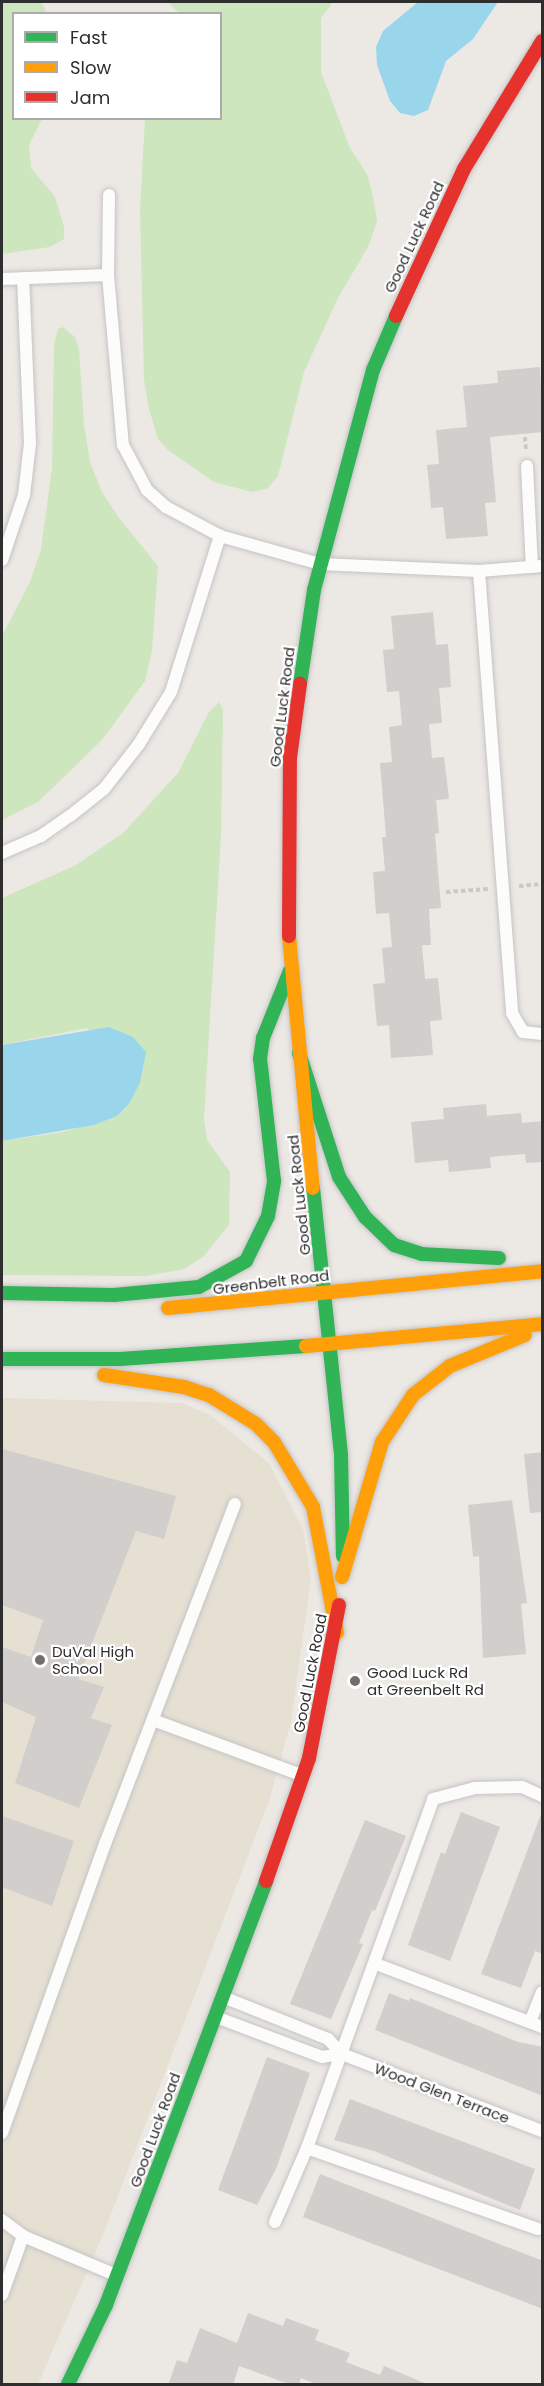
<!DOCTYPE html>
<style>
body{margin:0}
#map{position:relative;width:544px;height:2386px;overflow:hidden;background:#ece8e4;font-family:Poppins,sans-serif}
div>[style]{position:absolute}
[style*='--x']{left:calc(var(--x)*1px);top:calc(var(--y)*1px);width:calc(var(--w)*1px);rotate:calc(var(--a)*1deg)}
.education>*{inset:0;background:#e6e0d3}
.green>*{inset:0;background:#cee6be}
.water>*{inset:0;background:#99d6ec}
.building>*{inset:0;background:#d1cecb}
.path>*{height:4px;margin-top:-2px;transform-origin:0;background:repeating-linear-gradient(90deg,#c9c9c8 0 4.5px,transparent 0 7.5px)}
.roads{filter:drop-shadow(0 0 2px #c5c4c5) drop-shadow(0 0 2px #c5c4c5)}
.lane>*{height:12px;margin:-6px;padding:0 6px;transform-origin:6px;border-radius:6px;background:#fcfcfb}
.fast>*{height:14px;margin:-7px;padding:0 7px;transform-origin:7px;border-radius:7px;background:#30b455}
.slow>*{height:14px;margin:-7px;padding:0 7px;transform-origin:7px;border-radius:7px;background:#ff9f0a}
.jam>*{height:14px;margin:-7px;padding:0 7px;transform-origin:7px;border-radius:7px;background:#e5322d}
.dots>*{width:16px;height:16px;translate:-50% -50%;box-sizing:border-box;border:3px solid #fff;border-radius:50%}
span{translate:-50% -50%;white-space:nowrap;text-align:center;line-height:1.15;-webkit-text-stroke:4.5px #fff;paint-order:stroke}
.street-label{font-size:15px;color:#2e2e2e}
.poi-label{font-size:15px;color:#2e2e2e}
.left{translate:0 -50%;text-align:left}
.frame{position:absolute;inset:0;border:3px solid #2e2e2e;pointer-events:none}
.legend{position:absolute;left:12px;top:12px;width:210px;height:108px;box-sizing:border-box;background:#fff;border:2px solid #ababab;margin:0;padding:8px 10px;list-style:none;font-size:18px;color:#2e2e2e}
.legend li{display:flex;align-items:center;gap:12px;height:30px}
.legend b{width:30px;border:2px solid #ababab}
</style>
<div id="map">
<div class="education">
<i style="clip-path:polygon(2px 1398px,182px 1403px,210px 1415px,269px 1463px,303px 1529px,311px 1579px,291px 1721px,270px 1798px,103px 2235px,38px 2384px,2px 2384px)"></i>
</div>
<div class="green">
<i style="clip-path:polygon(2px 2px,41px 2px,47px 13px,14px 14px,14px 118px,42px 119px,29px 145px,31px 168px,55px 197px,64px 227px,64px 239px,50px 247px,2px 254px)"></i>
<i style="clip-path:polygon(168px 2px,333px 2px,321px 18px,321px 72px,349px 146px,368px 176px,374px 201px,377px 221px,369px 245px,338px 298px,304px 372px,278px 476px,267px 489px,252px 492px,214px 482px,168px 450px,158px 439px,149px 409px,144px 380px,140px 209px,145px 119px,220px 118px,220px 14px,179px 13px)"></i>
<i style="clip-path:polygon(63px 327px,75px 337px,79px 349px,84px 425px,90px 462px,102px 492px,119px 518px,158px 566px,152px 651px,145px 681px,103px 739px,38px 802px,2px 820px,2px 636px,30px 582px,41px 550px,52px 468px,54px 345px,58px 329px)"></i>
<i style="clip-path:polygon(219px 702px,223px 710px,221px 835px,204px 1118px,207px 1140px,230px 1172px,229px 1225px,204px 1256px,184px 1269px,146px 1276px,2px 1275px,2px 1141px,63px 1132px,117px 1116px,129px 1104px,140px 1083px,87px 1028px,2px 1045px,2px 898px,76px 865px,123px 833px,178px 773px,209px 712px)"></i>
</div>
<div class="water">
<i style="clip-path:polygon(418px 2px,498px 2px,473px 39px,446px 61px,428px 110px,414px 116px,400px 113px,390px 101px,377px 65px,376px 47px,383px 31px)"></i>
<i style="clip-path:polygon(109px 1027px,133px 1037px,146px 1052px,140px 1083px,129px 1104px,117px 1116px,94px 1125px,2px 1141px,2px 1045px)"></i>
</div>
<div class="building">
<i style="clip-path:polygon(540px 367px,543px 432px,490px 437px,496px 502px,485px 503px,488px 536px,446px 539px,443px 507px,431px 508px,429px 483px,427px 465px,439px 464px,436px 430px,467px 427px,463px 386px,498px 383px,497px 371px)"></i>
<i style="clip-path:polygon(433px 612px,436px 645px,448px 644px,451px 687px,439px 688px,442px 723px,429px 724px,432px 758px,444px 757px,449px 799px,436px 800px,439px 833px,435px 834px,441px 908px,429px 909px,431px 945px,422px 945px,425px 979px,438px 978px,442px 1020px,430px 1021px,433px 1055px,391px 1058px,389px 1025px,377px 1026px,373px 984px,385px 983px,382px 948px,392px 947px,389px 913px,376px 914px,373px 872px,385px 871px,382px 837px,386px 837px,380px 763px,392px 762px,389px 727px,402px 725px,399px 691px,387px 692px,383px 650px,394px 649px,391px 616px)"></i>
<i style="clip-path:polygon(486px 1104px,487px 1116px,521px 1113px,522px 1123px,543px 1121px,543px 1162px,526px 1163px,525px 1154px,490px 1157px,491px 1168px,449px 1172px,448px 1160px,415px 1163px,411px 1122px,444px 1119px,443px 1108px)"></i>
<i style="clip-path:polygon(2px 1449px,176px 1496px,164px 1539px,136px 1531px,78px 1679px,104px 1687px,91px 1718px,112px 1725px,79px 1808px,15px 1783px,36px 1717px,2px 1702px,2px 1647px,31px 1657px,43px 1620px,2px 1605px)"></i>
<i style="clip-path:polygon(543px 1452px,543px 1512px,530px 1513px,524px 1454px)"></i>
<i style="clip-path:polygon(512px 1500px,527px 1603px,521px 1604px,526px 1654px,483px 1658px,479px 1556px,473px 1557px,468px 1505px)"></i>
<i style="clip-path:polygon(461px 1812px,500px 1827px,450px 1961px,408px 1945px,441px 1852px,445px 1854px)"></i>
<i style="clip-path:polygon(541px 1814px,543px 1954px,535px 1951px,521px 1988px,481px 1974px)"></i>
<i style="clip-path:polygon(2px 1816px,74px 1841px,52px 1906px,2px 1887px)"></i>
<i style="clip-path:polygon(365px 1820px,406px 1836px,375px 1911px,372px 1910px,359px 1943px,363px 1944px,331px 2019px,290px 2004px)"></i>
<i style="clip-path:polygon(389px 1993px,409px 2001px,410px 1998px,518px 2042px,543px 2047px,543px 2096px,375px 2030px)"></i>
<i style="clip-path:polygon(267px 2057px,310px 2073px,276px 2169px,257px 2205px,218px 2190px)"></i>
<i style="clip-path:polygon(350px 2099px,535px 2169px,520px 2210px,374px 2151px,334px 2140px)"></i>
<i style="clip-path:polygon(320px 2174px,543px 2261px,543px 2309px,303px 2217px)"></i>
<i style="clip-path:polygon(248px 2313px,283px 2326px,286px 2318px,319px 2330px,315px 2340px,350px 2353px,346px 2362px,380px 2375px,384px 2366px,429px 2385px,318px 2385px,301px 2378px,299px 2384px,289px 2384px,239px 2366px,233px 2385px,168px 2385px,177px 2360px,187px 2363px,200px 2328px,237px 2343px)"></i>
</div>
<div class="path">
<i style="--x:525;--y:437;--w:14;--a:86"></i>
<i style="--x:519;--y:886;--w:23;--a:-5"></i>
<i style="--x:446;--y:892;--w:42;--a:-4.1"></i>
</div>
<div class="roads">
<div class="lane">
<i style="--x:109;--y:195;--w:80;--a:90.7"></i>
<i style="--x:108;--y:275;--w:171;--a:85"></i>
<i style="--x:123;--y:445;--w:51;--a:61.9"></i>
<i style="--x:147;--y:490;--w:25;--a:42"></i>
<i style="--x:166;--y:507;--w:61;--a:28.2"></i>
<i style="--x:220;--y:536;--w:104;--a:15.6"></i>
<i style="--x:320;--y:564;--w:159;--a:2.5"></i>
<i style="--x:479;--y:571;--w:63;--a:-4.5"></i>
<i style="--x:2;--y:279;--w:106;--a:-2.2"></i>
<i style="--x:527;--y:466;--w:101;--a:87.2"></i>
<i style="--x:2;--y:560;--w:69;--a:-71.3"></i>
<i style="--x:24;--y:495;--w:52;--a:-83.4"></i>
<i style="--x:30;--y:443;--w:165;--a:-92.4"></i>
<i style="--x:479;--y:571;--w:443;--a:85.7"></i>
<i style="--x:512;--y:1013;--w:22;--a:60"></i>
<i style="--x:523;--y:1032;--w:19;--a:6"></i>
<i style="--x:2;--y:853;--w:43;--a:-23.6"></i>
<i style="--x:41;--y:836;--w:35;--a:-35"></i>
<i style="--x:70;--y:816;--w:43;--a:-38.5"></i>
<i style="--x:104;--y:789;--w:57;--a:-52.1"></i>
<i style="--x:139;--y:744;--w:61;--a:-58.4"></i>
<i style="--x:171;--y:692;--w:164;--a:-72.6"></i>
<i style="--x:153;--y:1720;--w:158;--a:20.4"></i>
<i style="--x:376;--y:1964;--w:178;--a:20.8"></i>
<i style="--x:216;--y:2017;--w:113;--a:20.7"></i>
<i style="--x:322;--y:2057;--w:20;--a:-9"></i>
<i style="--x:342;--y:2054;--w:21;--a:-133"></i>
<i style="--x:328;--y:2039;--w:113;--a:-158.2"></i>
<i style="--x:530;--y:2022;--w:32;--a:-68"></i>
<i style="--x:342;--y:2054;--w:214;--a:21.1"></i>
<i style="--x:2;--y:2133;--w:307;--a:-70.4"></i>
<i style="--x:105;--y:1844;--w:364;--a:-69.1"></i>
<i style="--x:2;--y:2220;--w:26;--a:37"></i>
<i style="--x:23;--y:2236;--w:101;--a:22.8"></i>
<i style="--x:275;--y:2222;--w:81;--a:-66.6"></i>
<i style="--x:538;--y:2229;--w:245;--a:-160.7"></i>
<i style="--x:307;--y:2148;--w:371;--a:-70.1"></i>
<i style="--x:433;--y:1799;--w:43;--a:-14.7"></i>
<i style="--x:475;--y:1788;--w:47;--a:-1.2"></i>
<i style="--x:522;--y:1787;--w:22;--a:24"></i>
<i style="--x:2;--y:2295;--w:63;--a:-70.4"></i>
</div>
<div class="fast">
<i style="--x:300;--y:684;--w:95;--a:-81.5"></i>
<i style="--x:314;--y:590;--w:228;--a:-75"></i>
<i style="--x:373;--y:370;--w:59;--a:-66.9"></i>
<i style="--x:299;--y:1053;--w:130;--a:72.1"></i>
<i style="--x:339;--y:1177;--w:48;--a:57"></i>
<i style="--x:365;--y:1217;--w:40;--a:44"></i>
<i style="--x:394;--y:1245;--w:29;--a:18"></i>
<i style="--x:422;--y:1254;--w:77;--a:3"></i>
<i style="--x:313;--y:1188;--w:268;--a:84"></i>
<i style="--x:341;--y:1455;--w:101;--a:88.9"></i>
<i style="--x:2;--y:1293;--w:112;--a:1"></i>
<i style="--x:114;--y:1295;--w:85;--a:-5.4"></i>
<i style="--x:199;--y:1287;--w:54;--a:-29"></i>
<i style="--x:246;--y:1261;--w:50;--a:-63.9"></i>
<i style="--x:268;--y:1216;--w:36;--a:-80"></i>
<i style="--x:274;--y:1181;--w:123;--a:-96.5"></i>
<i style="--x:260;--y:1059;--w:21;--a:-82"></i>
<i style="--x:263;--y:1038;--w:72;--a:-68.1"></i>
<i style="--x:2;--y:1359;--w:118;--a:0"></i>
<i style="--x:120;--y:1359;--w:186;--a:-4"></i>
<i style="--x:68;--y:2384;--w:88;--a:-64.3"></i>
<i style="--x:106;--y:2305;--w:453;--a:-69.3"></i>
</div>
<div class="slow">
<i style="--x:289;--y:936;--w:253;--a:84.6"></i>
<i style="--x:168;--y:1308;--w:376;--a:-5.6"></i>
<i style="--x:306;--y:1346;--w:237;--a:-5.3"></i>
<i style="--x:104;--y:1375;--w:81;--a:8.5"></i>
<i style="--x:184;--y:1387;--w:26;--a:18"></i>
<i style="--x:209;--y:1395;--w:55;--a:31.7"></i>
<i style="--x:256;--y:1424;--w:25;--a:45"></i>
<i style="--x:274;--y:1442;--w:76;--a:59"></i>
<i style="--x:313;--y:1507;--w:128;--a:79.2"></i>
<i style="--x:342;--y:1577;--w:141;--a:-73.5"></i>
<i style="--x:382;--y:1442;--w:56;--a:-56.6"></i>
<i style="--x:413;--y:1395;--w:47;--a:-38.1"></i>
<i style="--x:450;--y:1366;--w:81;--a:-22.5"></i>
</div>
<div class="jam">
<i style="--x:396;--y:316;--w:162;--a:-65.2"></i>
<i style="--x:464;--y:169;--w:150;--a:-58.6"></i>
<i style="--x:289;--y:936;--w:178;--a:-89.7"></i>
<i style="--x:290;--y:758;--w:75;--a:-82.3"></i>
<i style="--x:266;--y:1881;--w:130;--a:-70.7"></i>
<i style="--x:309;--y:1758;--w:156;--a:-78.9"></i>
</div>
</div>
<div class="dots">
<i style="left:40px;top:1660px;background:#706f6e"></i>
<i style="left:355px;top:1681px;background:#706f6e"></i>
</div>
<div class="street-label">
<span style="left:414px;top:237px;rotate:-65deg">Good Luck Road</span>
<span style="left:282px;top:707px;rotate:-83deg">Good Luck Road</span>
<span style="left:299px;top:1195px;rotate:-96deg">Good Luck Road</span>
<span style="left:271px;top:1282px;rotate:-7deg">Greenbelt Road</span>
<span style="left:310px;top:1673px;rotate:-79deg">Good Luck Road</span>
<span style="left:442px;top:2093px;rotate:21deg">Wood Glen Terrace</span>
<span style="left:155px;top:2130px;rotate:-70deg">Good Luck Road</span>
</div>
<div class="poi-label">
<span class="left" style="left:52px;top:1660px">DuVal High<br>School</span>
<span class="left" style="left:367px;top:1681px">Good Luck Rd<br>at Greenbelt Rd</span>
</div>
<div class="frame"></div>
<ul class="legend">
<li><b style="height:8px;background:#30b455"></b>Fast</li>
<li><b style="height:8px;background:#ff9f0a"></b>Slow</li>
<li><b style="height:8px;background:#e5322d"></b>Jam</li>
</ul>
</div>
